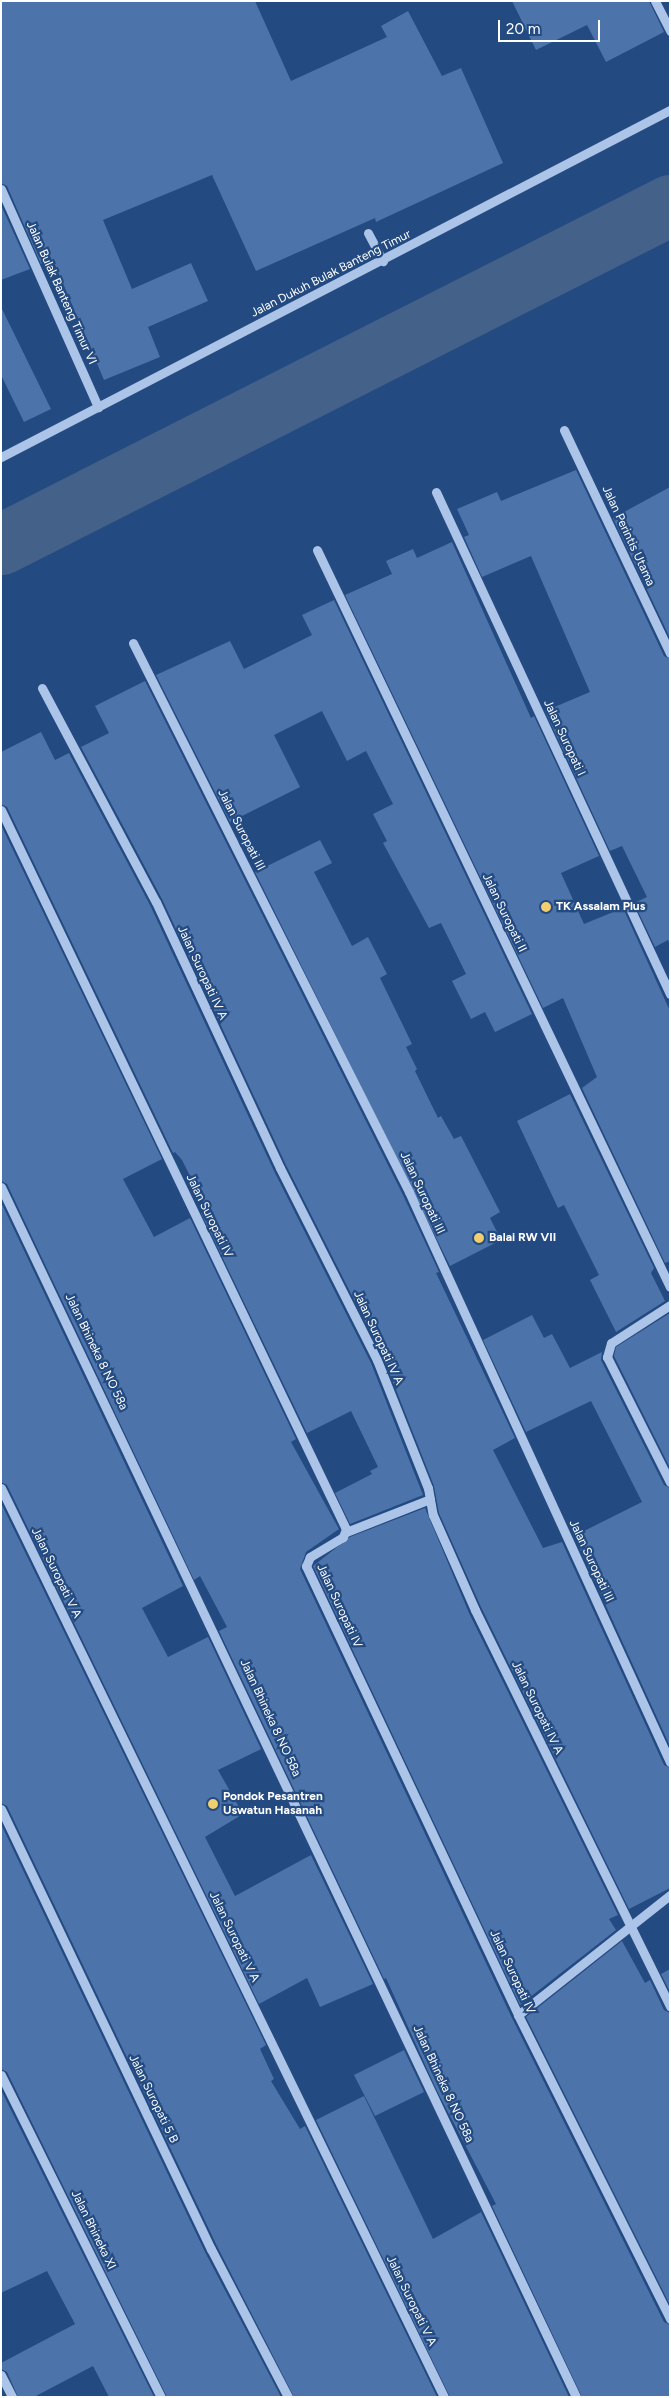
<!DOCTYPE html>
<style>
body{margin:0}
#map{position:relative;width:671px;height:2398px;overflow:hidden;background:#234a81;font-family:Figtree,sans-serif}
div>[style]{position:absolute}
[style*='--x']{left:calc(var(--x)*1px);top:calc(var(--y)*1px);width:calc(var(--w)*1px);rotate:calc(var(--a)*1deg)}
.river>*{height:61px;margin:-30.5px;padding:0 30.5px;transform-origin:30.5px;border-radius:30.5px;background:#446189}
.building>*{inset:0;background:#4c73aa}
.minor>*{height:9px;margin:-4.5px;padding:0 4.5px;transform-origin:4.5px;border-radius:4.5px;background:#abc4e7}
.dots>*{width:14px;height:14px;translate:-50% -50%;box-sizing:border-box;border:2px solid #234a81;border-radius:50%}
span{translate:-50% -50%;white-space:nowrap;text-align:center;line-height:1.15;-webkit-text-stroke:4.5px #234a81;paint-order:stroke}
.street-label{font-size:12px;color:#fff}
.poi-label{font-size:12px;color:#fff;font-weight:700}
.left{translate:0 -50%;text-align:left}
.frame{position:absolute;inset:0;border:2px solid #fff;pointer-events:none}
.scale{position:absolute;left:498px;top:20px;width:102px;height:22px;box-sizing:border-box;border:2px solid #fff;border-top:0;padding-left:6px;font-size:15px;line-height:18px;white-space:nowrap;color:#fff;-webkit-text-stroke:4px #234a81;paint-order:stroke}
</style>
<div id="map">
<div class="river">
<i style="--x:1;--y:544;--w:750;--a:-26.87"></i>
</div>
<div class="building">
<i style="clip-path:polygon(1px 1px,255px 1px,291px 81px,387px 37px,381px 26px,408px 11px,442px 76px,461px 68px,503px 163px,376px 222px,375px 218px,256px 271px,212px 175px,103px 220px,132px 289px,191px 263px,208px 301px,148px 327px,160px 357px,104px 380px,53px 260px,41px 264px,7px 186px,1px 183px)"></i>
<i style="clip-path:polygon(512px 1px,649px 1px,664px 32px,606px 62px,587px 25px,536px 50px)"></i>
<i style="clip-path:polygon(1px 205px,30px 269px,1px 280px)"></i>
<i style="clip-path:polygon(1px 307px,51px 409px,24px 422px,1px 375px)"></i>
<i style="clip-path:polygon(576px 470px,664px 656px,670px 659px,670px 944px,668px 940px,655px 947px,634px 903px,647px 897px,622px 846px,610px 851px,545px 711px,590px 692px,531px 556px,482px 577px,464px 537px,469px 535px,457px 509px,497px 492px,501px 501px)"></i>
<i style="clip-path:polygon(670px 487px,670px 638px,613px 518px)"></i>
<i style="clip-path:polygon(452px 542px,531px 718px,534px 716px,599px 856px,561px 873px,584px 924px,623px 908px,670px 1011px,670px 1261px,665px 1263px,582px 1088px,597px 1077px,563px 998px,543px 1008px,345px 595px,392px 574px,386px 561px,413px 549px,417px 558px)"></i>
<i style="clip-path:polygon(334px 600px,532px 1014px,495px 1032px,485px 1012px,471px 1019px,452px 981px,466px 974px,441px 923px,429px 928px,383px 843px,387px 841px,373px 814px,393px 804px,366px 751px,347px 761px,322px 711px,274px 735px,300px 787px,230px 822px,156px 675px,230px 641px,244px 669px,312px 635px,302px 615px)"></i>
<i style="clip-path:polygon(145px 681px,403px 1195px,439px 1272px,436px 1273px,515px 1438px,493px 1450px,543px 1548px,562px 1542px,664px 1765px,670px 1768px,670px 1888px,629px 1909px,481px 1607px,439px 1513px,434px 1486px,383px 1357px,286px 1165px,162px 899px,81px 747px,109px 733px,95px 706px)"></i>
<i style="clip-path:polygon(41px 732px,55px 760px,69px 753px,150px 905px,274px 1171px,371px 1363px,423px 1495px,350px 1524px,335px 1493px,372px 1474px,370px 1471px,378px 1467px,351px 1411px,307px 1433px,201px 1213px,207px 1210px,182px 1160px,175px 1152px,173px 1153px,7px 807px,1px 804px,1px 752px)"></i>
<i style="clip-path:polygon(1px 825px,162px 1159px,123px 1179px,154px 1237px,190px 1218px,296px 1439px,291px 1442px,339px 1529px,306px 1552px,300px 1569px,512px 2018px,664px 2322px,670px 2325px,670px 2397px,582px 2397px,492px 2206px,496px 2204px,437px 2091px,386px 1978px,384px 1979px,219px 1631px,227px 1627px,200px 1576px,194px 1580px,7px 1184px,1px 1181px)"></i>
<i style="clip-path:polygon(320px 840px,332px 863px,314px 872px,352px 946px,368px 937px,387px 974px,380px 978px,412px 1044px,406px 1047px,417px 1069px,415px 1071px,438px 1118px,441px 1116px,454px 1139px,461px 1136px,500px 1212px,490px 1218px,501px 1240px,450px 1266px,255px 872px)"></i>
<i style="clip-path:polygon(570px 1094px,654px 1268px,651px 1273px,665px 1301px,616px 1332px,590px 1280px,599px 1275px,564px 1205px,558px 1208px,517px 1121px)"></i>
<i style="clip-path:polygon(1px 1202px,183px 1586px,142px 1608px,168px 1657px,208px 1637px,261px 1749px,218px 1770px,243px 1814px,205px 1837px,235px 1896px,311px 1855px,373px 1984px,320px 2007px,307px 1978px,259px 2004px,7px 1485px,1px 1482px)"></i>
<i style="clip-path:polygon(670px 1313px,670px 1468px,614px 1356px,616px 1347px)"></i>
<i style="clip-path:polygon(532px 1315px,544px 1338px,552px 1334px,570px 1368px,602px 1352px,601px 1360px,664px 1485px,670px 1488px,670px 1746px,574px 1536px,642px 1502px,591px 1401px,526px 1432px,483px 1340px)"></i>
<i style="clip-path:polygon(1px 1503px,266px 2045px,260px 2049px,274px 2079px,271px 2081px,300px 2129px,305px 2126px,437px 2397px,294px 2397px,217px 2246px,7px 1806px,1px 1803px)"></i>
<i style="clip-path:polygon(425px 1508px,469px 1613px,618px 1915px,609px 1919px,616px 1930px,520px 2005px,313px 1566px,350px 1537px)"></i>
<i style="clip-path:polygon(1px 1824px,205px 2252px,281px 2397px,167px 2397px,7px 2072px,1px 2069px)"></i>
<i style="clip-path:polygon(622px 1941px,645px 1983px,650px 1980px,664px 2010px,670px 2013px,670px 2305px,526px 2017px)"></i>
<i style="clip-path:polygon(670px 1969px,670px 1992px,661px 1974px)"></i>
<i style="clip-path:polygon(404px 2050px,424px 2092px,375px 2116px,354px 2075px)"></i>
<i style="clip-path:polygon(1px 2090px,154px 2397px,109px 2397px,93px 2366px,34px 2397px,18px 2397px,7px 2372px,1px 2369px,1px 2363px,75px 2324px,47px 2271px,1px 2293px)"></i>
<i style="clip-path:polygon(364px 2096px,433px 2239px,481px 2212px,569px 2397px,450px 2397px,316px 2120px)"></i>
</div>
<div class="minor">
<i style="--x:655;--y:1;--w:34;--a:63"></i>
<i style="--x:1;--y:189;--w:239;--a:66"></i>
<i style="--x:368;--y:233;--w:32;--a:62"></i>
<i style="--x:564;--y:430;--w:247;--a:64.6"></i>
<i style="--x:1;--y:457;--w:754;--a:-27.42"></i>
<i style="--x:436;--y:492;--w:554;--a:65.01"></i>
<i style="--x:317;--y:550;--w:817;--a:64.41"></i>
<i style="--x:133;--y:643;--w:614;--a:63.31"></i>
<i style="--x:409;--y:1192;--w:627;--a:65.4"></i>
<i style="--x:42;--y:688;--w:242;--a:62"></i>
<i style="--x:156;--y:902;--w:293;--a:65"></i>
<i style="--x:280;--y:1168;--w:215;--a:63.2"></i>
<i style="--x:377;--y:1360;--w:138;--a:68.3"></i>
<i style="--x:428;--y:1488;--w:27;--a:80"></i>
<i style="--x:433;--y:1515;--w:104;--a:66.1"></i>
<i style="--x:475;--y:1610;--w:442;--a:63.8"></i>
<i style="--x:1;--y:810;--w:797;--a:64.37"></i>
<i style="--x:346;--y:1529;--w:9;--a:111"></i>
<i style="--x:343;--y:1537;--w:39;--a:149"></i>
<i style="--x:310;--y:1557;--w:10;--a:114"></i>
<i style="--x:306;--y:1566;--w:497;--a:64.7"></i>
<i style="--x:518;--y:2015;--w:340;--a:63.4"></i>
<i style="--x:1;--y:1187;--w:1340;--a:64.58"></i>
<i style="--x:670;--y:1305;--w:70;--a:147.2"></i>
<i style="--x:611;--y:1343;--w:15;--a:106"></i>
<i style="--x:607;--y:1357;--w:140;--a:63.3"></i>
<i style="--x:1;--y:1488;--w:1011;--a:64.02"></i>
<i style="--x:346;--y:1532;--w:90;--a:-21.4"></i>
<i style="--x:1;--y:1809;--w:488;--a:64.5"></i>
<i style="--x:211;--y:2249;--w:167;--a:62.5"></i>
<i style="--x:518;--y:2015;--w:194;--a:-38.3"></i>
<i style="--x:1;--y:2075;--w:360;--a:63.6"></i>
<i style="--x:1;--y:2375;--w:25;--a:63"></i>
</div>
<div class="dots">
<i style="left:546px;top:907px;background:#f2cf6e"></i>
<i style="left:479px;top:1238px;background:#f2cf6e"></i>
<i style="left:213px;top:1804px;background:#f2cf6e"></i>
</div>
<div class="street-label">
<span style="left:331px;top:274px;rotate:-27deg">Jalan Dukuh Bulak Banteng Timur</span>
<span style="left:61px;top:293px;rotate:66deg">Jalan Bulak Banteng Timur VI</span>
<span style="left:628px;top:536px;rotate:65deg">Jalan Perintis Utama</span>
<span style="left:564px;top:738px;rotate:65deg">Jalan Suropati I</span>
<span style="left:241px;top:830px;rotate:63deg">Jalan Suropati III</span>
<span style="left:504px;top:913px;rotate:64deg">Jalan Suropati II</span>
<span style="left:202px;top:973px;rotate:65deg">Jalan Suropati IV A</span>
<span style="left:422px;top:1193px;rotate:65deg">Jalan Suropati III</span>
<span style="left:209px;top:1216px;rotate:64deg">Jalan Suropati IV</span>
<span style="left:378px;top:1338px;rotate:65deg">Jalan Suropati IV A</span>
<span style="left:96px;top:1352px;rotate:64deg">Jalan Bhineka 8 NO 58a</span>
<span style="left:591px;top:1561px;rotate:65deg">Jalan Suropati III</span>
<span style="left:56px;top:1573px;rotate:64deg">Jalan Suropati V A</span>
<span style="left:339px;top:1606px;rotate:65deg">Jalan Suropati IV</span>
<span style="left:537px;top:1708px;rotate:64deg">Jalan Suropati IV A</span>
<span style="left:270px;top:1718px;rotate:65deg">Jalan Bhineka 8 NO 58a</span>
<span style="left:234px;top:1937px;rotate:64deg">Jalan Suropati V A</span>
<span style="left:512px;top:1972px;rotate:65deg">Jalan Suropati IV</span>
<span style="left:443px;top:2084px;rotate:65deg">Jalan Bhineka 8 NO 58a</span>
<span style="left:153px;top:2099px;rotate:64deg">Jalan Suropati 5 B</span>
<span style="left:93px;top:2230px;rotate:64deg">Jalan Bhineka XI</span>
<span style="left:411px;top:2301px;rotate:64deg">Jalan Suropati V A</span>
</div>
<div class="poi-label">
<span class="left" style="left:556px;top:907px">TK Assalam Plus</span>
<span class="left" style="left:489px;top:1238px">Balai RW VII</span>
<span class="left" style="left:223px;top:1804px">Pondok Pesantren<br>Uswatun Hasanah</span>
</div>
<div class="frame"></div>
<div class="scale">20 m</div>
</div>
